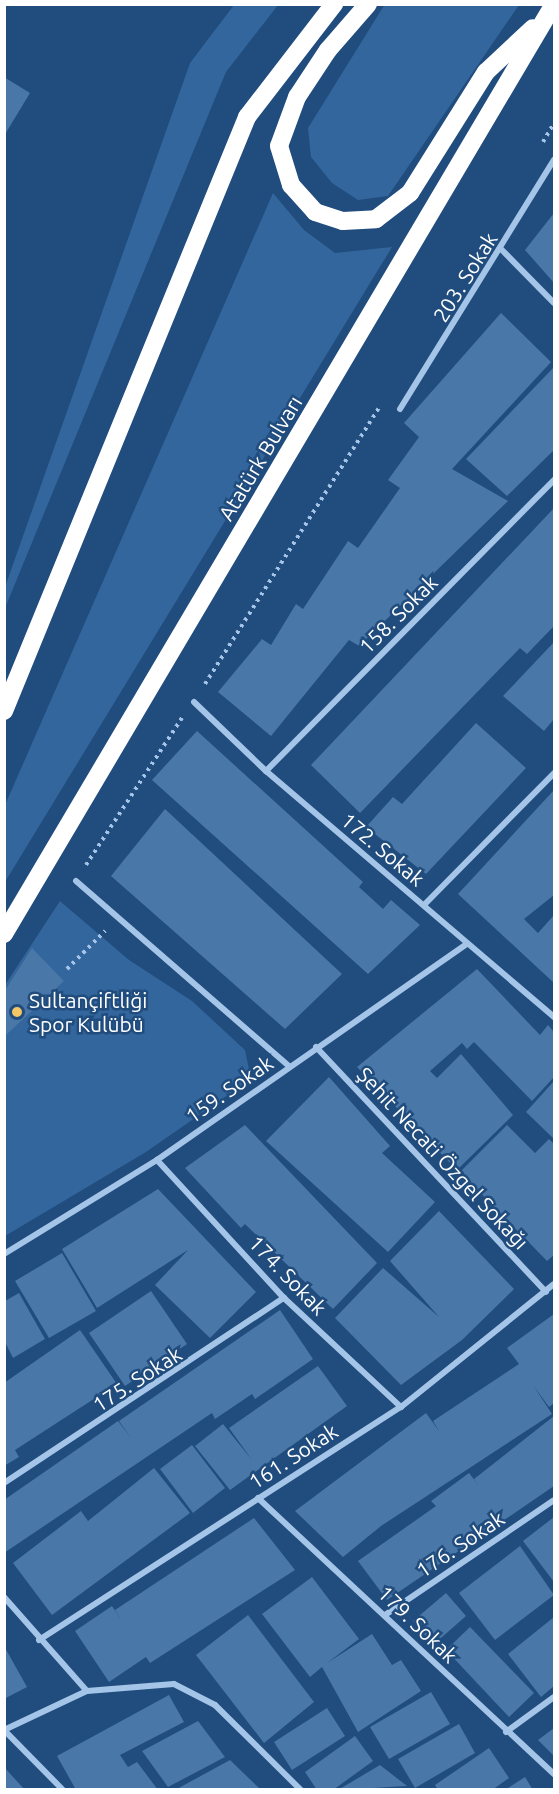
<!DOCTYPE html>
<meta charset="utf-8">
<style>
body{margin:0}
#map{position:relative;width:559px;height:1794px;overflow:hidden;background:#204c7e;font-family:Ubuntu,sans-serif}
div>[style]{position:absolute}
[style*='--x']{left:calc(var(--x)*1px);top:calc(var(--y)*1px);width:calc(var(--w)*1px);rotate:calc(var(--a)*1deg)}
.green>*{inset:0;background:#33669c}
.building>*{inset:0;background:#4977a7}
.path>*{height:4px;margin-top:-2px;transform-origin:0;background:repeating-linear-gradient(90deg,#a4c5e7 0 3px,transparent 0 7.5px)}
.street>*{height:6px;margin:-3px;padding:0 3px;transform-origin:3px;border-radius:3px;background:#a4c5e7}
.highway>*{height:18px;margin:-9px;padding:0 9px;transform-origin:9px;border-radius:9px;background:#fff}
.dots>*{width:16px;height:16px;translate:-50% -50%;box-sizing:border-box;border:3px solid #204c7e;border-radius:50%}
span{translate:-50% -50%;white-space:nowrap;text-align:center;line-height:1.15;-webkit-text-stroke:5px #204c7e;paint-order:stroke}
.street-label{font-size:21px;color:#fff}
.poi-label{font-size:21px;color:#fff}
.left{translate:0 -50%;text-align:left}
.frame{position:absolute;inset:0;border:6px solid #fff;pointer-events:none}
</style>
<div id="map">
<div class="green">
<i style="clip-path:polygon(385px 4px,519px 5px,388px 196px,358px 200px,332px 183px,311px 157px,308px 128px)"></i>
<i style="clip-path:polygon(234px 5px,278px 5px,226px 72px,5px 608px,5px 587px,190px 63px)"></i>
<i style="clip-path:polygon(273px 193px,304px 230px,335px 253px,392px 247px,5px 882px,5px 805px)"></i>
<i style="clip-path:polygon(60px 901px,129px 960px,192px 1001px,245px 1050px,251px 1079px,146px 1152px,5px 1236px,5px 985px)"></i>
</div>
<div class="building">
<i style="clip-path:polygon(4px 77px,30px 93px,4px 136px)"></i>
<i style="clip-path:polygon(554px 213px,554px 283px,525px 250px)"></i>
<i style="clip-path:polygon(501px 313px,551px 362px,452px 469px,508px 501px,359px 646px,349px 640px,271px 736px,218px 692px,262px 639px,271px 645px,296px 604px,303px 609px,348px 541px,358px 548px,400px 488px,388px 480px,419px 437px,404px 423px)"></i>
<i style="clip-path:polygon(554px 367px,554px 450px,507px 496px,466px 459px)"></i>
<i style="clip-path:polygon(554px 508px,554px 626px,527px 654px,520px 648px,360px 813px,311px 765px)"></i>
<i style="clip-path:polygon(554px 642px,554px 719px,544px 731px,503px 696px)"></i>
<i style="clip-path:polygon(476px 723px,526px 768px,426px 874px,366px 827px,393px 797px,402px 804px)"></i>
<i style="clip-path:polygon(197px 731px,363px 882px,359px 887px,383px 909px,391px 900px,420px 925px,368px 974px,152px 780px)"></i>
<i style="clip-path:polygon(554px 790px,554px 895px,524px 919px,538px 933px,554px 915px,554px 983px,458px 894px)"></i>
<i style="clip-path:polygon(165px 809px,342px 974px,285px 1029px,111px 876px)"></i>
<i style="clip-path:polygon(32px 948px,64px 981px,6px 1035px,4px 992px)"></i>
<i style="clip-path:polygon(477px 969px,540px 1035px,548px 1025px,554px 1032px,554px 1077px,532px 1101px,474px 1042px,467px 1049px,462px 1043px,430px 1071px,437px 1078px,461px 1054px,513px 1115px,457px 1170px,357px 1067px)"></i>
<i style="clip-path:polygon(329px 1077px,390px 1146px,382px 1153px,435px 1202px,388px 1252px,266px 1141px)"></i>
<i style="clip-path:polygon(554px 1081px,554px 1139px,526px 1112px)"></i>
<i style="clip-path:polygon(245px 1125px,377px 1263px,333px 1309px,245px 1224px,241px 1228px,185px 1168px)"></i>
<i style="clip-path:polygon(507px 1125px,535px 1153px,549px 1139px,554px 1144px,554px 1255px,547px 1261px,460px 1172px)"></i>
<i style="clip-path:polygon(158px 1189px,256px 1292px,210px 1338px,155px 1285px,188px 1250px,97px 1308px,62px 1249px)"></i>
<i style="clip-path:polygon(439px 1211px,514px 1289px,462px 1340px,401px 1385px,335px 1318px,383px 1268px,439px 1317px,390px 1261px)"></i>
<i style="clip-path:polygon(62px 1253px,96px 1311px,49px 1338px,15px 1281px)"></i>
<i style="clip-path:polygon(151px 1291px,187px 1344px,125px 1386px,89px 1333px)"></i>
<i style="clip-path:polygon(19px 1293px,45px 1339px,13px 1358px,5px 1342px,5px 1301px)"></i>
<i style="clip-path:polygon(280px 1310px,313px 1359px,255px 1399px,252px 1394px,215px 1419px,212px 1413px,4px 1553px,4px 1500px,118px 1421px,131px 1438px,119px 1421px)"></i>
<i style="clip-path:polygon(554px 1314px,554px 1403px,549px 1407px,533px 1385px,552px 1414px,381px 1526px,343px 1557px,295px 1511px,426px 1413px,439px 1431px,433px 1421px,519px 1364px,507px 1348px)"></i>
<i style="clip-path:polygon(80px 1330px,117px 1384px,15px 1450px,19px 1457px,4px 1466px,4px 1383px)"></i>
<i style="clip-path:polygon(318px 1366px,347px 1406px,230px 1490px,195px 1446px,223px 1424px,252px 1460px,229px 1428px)"></i>
<i style="clip-path:polygon(554px 1416px,554px 1486px,387px 1600px,358px 1561px,436px 1506px,431px 1501px,469px 1473px,479px 1486px,474px 1479px)"></i>
<i style="clip-path:polygon(192px 1445px,225px 1488px,193px 1513px,160px 1469px)"></i>
<i style="clip-path:polygon(154px 1468px,190px 1513px,52px 1615px,13px 1563px,81px 1511px,88px 1521px)"></i>
<i style="clip-path:polygon(554px 1517px,554px 1582px,523px 1541px)"></i>
<i style="clip-path:polygon(254px 1518px,295px 1570px,150px 1663px,146px 1657px,109px 1682px,75px 1631px,112px 1606px,122px 1621px,115px 1610px)"></i>
<i style="clip-path:polygon(520px 1546px,554px 1595px,495px 1640px,459px 1593px)"></i>
<i style="clip-path:polygon(312px 1577px,359px 1639px,327px 1663px,372px 1634px,392px 1665px,401px 1660px,421px 1691px,358px 1732px,322px 1667px,310px 1677px,262px 1614px)"></i>
<i style="clip-path:polygon(446px 1593px,466px 1616px,433px 1645px,413px 1621px)"></i>
<i style="clip-path:polygon(248px 1615px,314px 1702px,264px 1743px,196px 1655px)"></i>
<i style="clip-path:polygon(554px 1617px,554px 1686px,541px 1697px,508px 1654px)"></i>
<i style="clip-path:polygon(470px 1627px,534px 1693px,509px 1717px,446px 1650px)"></i>
<i style="clip-path:polygon(4px 1646px,27px 1687px,4px 1699px)"></i>
<i style="clip-path:polygon(431px 1692px,450px 1724px,389px 1759px,370px 1727px)"></i>
<i style="clip-path:polygon(169px 1695px,184px 1722px,120px 1755px,128px 1767px,137px 1762px,158px 1790px,76px 1790px,57px 1756px)"></i>
<i style="clip-path:polygon(327px 1708px,345px 1736px,292px 1770px,274px 1742px)"></i>
<i style="clip-path:polygon(198px 1721px,225px 1757px,168px 1787px,142px 1751px)"></i>
<i style="clip-path:polygon(459px 1724px,475px 1753px,415px 1788px,398px 1759px)"></i>
<i style="clip-path:polygon(554px 1728px,554px 1756px,538px 1740px)"></i>
<i style="clip-path:polygon(355px 1736px,373px 1761px,333px 1790px,317px 1790px,305px 1772px)"></i>
<i style="clip-path:polygon(489px 1748px,509px 1778px,492px 1790px,438px 1790px,435px 1785px)"></i>
<i style="clip-path:polygon(230px 1760px,259px 1788px,175px 1790px)"></i>
<i style="clip-path:polygon(380px 1765px,407px 1786px,338px 1790px)"></i>
<i style="clip-path:polygon(4px 1767px,25px 1790px,4px 1790px)"></i>
<i style="clip-path:polygon(525px 1777px,533px 1790px,505px 1790px)"></i>
</div>
<div class="path">
<i style="--x:543;--y:142;--w:22;--a:-60"></i>
<i style="--x:205;--y:684;--w:328;--a:-57.8"></i>
<i style="--x:86;--y:865;--w:176;--a:-56.9"></i>
<i style="--x:67;--y:969;--w:54;--a:-45"></i>
</div>
<div class="street">
<i style="--x:502;--y:250;--w:74;--a:45.5"></i>
<i style="--x:400;--y:409;--w:293;--a:-58.3"></i>
<i style="--x:194;--y:702;--w:100;--a:43.8"></i>
<i style="--x:266;--y:771;--w:379;--a:40.5"></i>
<i style="--x:266;--y:771;--w:409;--a:-45.3"></i>
<i style="--x:76;--y:881;--w:282;--a:41"></i>
<i style="--x:424;--y:905;--w:185;--a:-45.4"></i>
<i style="--x:316;--y:1047;--w:336;--a:46.8"></i>
<i style="--x:157;--y:1160;--w:188;--a:47.4"></i>
<i style="--x:284;--y:1298;--w:160;--a:43"></i>
<i style="--x:4;--y:1254;--w:180;--a:-31.6"></i>
<i style="--x:157;--y:1160;--w:378;--a:-34.9"></i>
<i style="--x:4;--y:1483;--w:336;--a:-33.5"></i>
<i style="--x:258;--y:1498;--w:405;--a:43"></i>
<i style="--x:4;--y:1597;--w:125;--a:48.6"></i>
<i style="--x:385;--y:1615;--w:204;--a:-34.2"></i>
<i style="--x:39;--y:1640;--w:431;--a:-32.8"></i>
<i style="--x:401;--y:1407;--w:196;--a:-38.8"></i>
<i style="--x:506;--y:1732;--w:59;--a:-36.1"></i>
<i style="--x:63;--y:1790;--w:84;--a:-134.5"></i>
<i style="--x:4;--y:1730;--w:92;--a:-25.2"></i>
<i style="--x:87;--y:1691;--w:87;--a:-4.6"></i>
<i style="--x:174;--y:1684;--w:46;--a:27.1"></i>
<i style="--x:215;--y:1705;--w:121;--a:44.7"></i>
</div>
<div class="highway">
<i style="--x:368;--y:4;--w:61;--a:131"></i>
<i style="--x:328;--y:50;--w:56;--a:123.4"></i>
<i style="--x:297;--y:97;--w:52;--a:110.2"></i>
<i style="--x:279;--y:146;--w:41;--a:72.9"></i>
<i style="--x:291;--y:185;--w:36;--a:48"></i>
<i style="--x:315;--y:212;--w:29;--a:18"></i>
<i style="--x:343;--y:221;--w:33;--a:-3"></i>
<i style="--x:376;--y:219;--w:43;--a:-37.4"></i>
<i style="--x:410;--y:193;--w:143;--a:-57.9"></i>
<i style="--x:486;--y:72;--w:64;--a:-43.1"></i>
<i style="--x:4;--y:711;--w:642;--a:-67.75"></i>
<i style="--x:247;--y:117;--w:143;--a:-52.4"></i>
<i style="--x:4;--y:934;--w:1080;--a:-59.4"></i>
</div>
<div class="dots">
<i style="left:17px;top:1012px;background:#f4c665"></i>
</div>
<div class="street-label">
<span style="left:465px;top:277px;rotate:-58deg">203. Sokak</span>
<span style="left:260px;top:458px;rotate:-59deg">Atatürk Bulvarı</span>
<span style="left:398px;top:614px;rotate:-45deg">158. Sokak</span>
<span style="left:383px;top:849px;rotate:40deg">172. Sokak</span>
<span style="left:229px;top:1089px;rotate:-35deg">159. Sokak</span>
<span style="left:443px;top:1158px;rotate:47deg">Şehit Necati Özgel Sokağı</span>
<span style="left:288px;top:1275px;rotate:46deg">174. Sokak</span>
<span style="left:137px;top:1379px;rotate:-33deg">175. Sokak</span>
<span style="left:293px;top:1456px;rotate:-33deg">161. Sokak</span>
<span style="left:460px;top:1544px;rotate:-34deg">176. Sokak</span>
<span style="left:418px;top:1624px;rotate:44deg">179. Sokak</span>
</div>
<div class="poi-label">
<span class="left" style="left:29px;top:1012px">Sultançiftliği<br>Spor Kulübü</span>
</div>
<div class="frame"></div>
</div>
